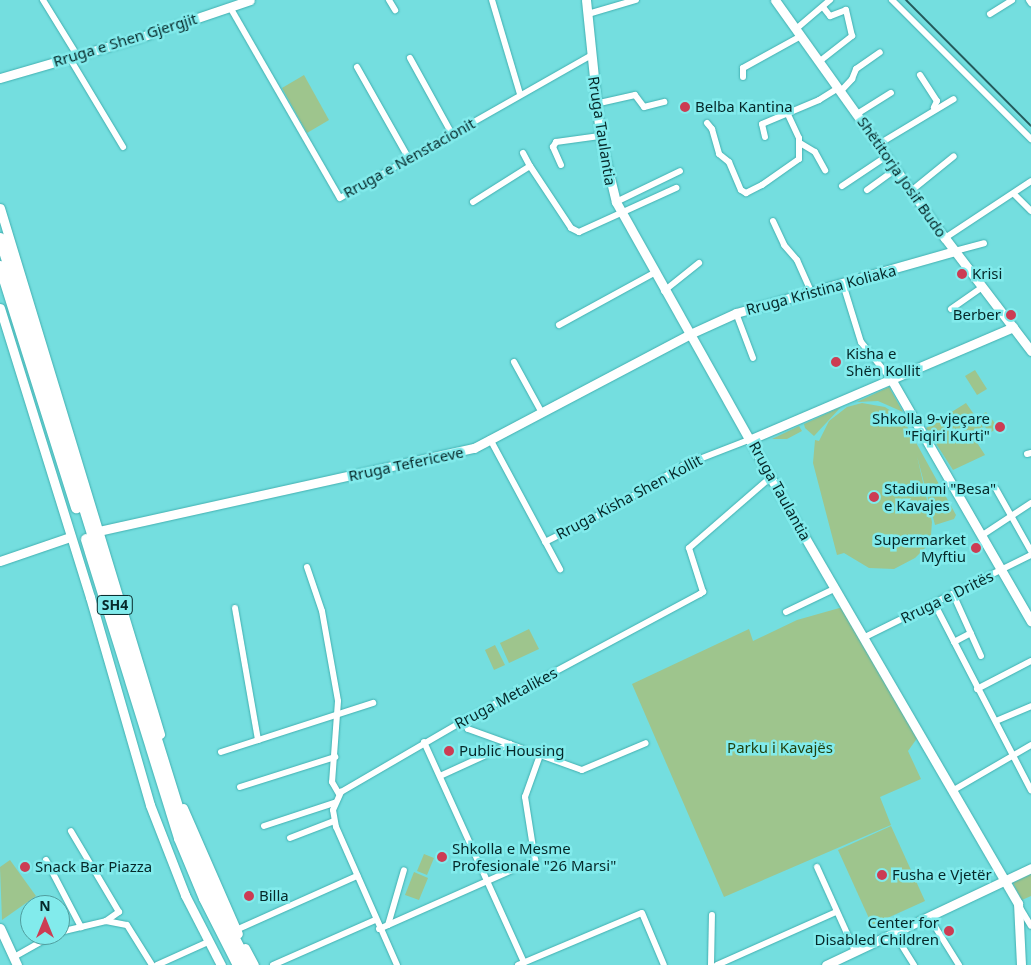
<!DOCTYPE html>
<meta charset="utf-8">
<style>
body{margin:0}
#map{position:relative;width:1031px;height:965px;overflow:hidden;background:#74dedf;font-family:"Noto Sans",sans-serif}
div>[style]{position:absolute}
[style*='--x']{left:calc(var(--x)*1px);top:calc(var(--y)*1px);width:calc(var(--w)*1px);rotate:calc(var(--a)*1deg)}
.green>*{inset:0;background:#9ec58d}
.roads{filter:drop-shadow(0 0 1px #42b0b1) drop-shadow(0 0 1px #42b0b1)}
.street>*{height:6px;margin:-3px;padding:0 3px;transform-origin:3px;border-radius:3px;background:#fff}
.secondary>*{height:9px;margin:-4.5px;padding:0 4.5px;transform-origin:4.5px;border-radius:4.5px;background:#fff}
.highway>*{height:11px;margin:-5.5px;padding:0 5.5px;transform-origin:5.5px;border-radius:5.5px;background:#fff}
.rail>*{height:2px;margin:-1px;padding:0 1px;transform-origin:1px;border-radius:1px;background:#235a5b}
.dots>*{width:14px;height:14px;translate:-50% -50%;box-sizing:border-box;border:2px solid #82ebec;border-radius:50%}
span{translate:-50% -50%;white-space:nowrap;text-align:center;line-height:1.15;-webkit-text-stroke:5px #82ebec;paint-order:stroke}
.shield-label span{padding:1px 4px;background:#82ebec;border:1px solid;border-radius:4px;-webkit-text-stroke-width:0}
.shield-label{font-size:14px;color:#052829;font-weight:700}
.street-label{font-size:15px;color:#052829}
.poi-label{font-size:15px;color:#052829}
.left{translate:0 -50%;text-align:left}
.right{translate:-100% -50%;text-align:right}
.park-label{font-size:15px;color:#1f3f0d}
.north{position:absolute;left:20px;top:895px;width:50px;height:50px;box-sizing:border-box;background:#82ebec;border:1px solid #509d9e;border-radius:50%;rotate:0deg;font-size:14px;font-weight:700;line-height:20px;text-align:center;color:#052829}
.north::after{content:'';display:block;margin:auto;width:18px;height:22px;background:#cc3c53;clip-path:polygon(50% 0,100% 100%,50% 72%,0 100%)}
</style>
<div id="map">
<div class="green">
<i style="clip-path:polygon(304px 75px,329px 120px,307px 133px,282px 88px)"></i>
<i style="clip-path:polygon(975px 370px,987px 389px,977px 395px,965px 376px)"></i>
<i style="clip-path:polygon(889px 387px,903px 412px,878px 401px,857px 402px)"></i>
<i style="clip-path:polygon(862px 403px,885px 407px,903px 419px,956px 515px,954px 519px,935px 525px,917px 456px,932px 522px,931px 535px,926px 547px,915px 558px,894px 569px,869px 568px,844px 553px,837px 555px,813px 463px,815px 440px,819px 441px,829px 421px,847px 407px)"></i>
<i style="clip-path:polygon(966px 403px,985px 430px,974px 438px,985px 455px,953px 470px,926px 428px)"></i>
<i style="clip-path:polygon(841px 407px,814px 436px,805px 428px,804px 424px)"></i>
<i style="clip-path:polygon(986px 412px,998px 427px,990px 433px,978px 418px)"></i>
<i style="clip-path:polygon(799px 426px,802px 431px,787px 439px,772px 439px)"></i>
<i style="clip-path:polygon(843px 607px,918px 737px,908px 751px,921px 779px,880px 797px,891px 825px,724px 897px,632px 684px,749px 629px,753px 641px,797px 620px)"></i>
<i style="clip-path:polygon(529px 629px,539px 649px,509px 663px,500px 643px)"></i>
<i style="clip-path:polygon(495px 645px,505px 665px,494px 670px,485px 650px)"></i>
<i style="clip-path:polygon(891px 826px,925px 901px,872px 925px,838px 850px)"></i>
<i style="clip-path:polygon(424px 854px,434px 858px,427px 875px,417px 871px)"></i>
<i style="clip-path:polygon(10px 860px,36px 896px,2px 920px,0 867px)"></i>
<i style="clip-path:polygon(414px 872px,428px 878px,419px 900px,405px 895px)"></i>
<i style="clip-path:polygon(1031px 874px,1031px 896px,1022px 900px,1013px 883px)"></i>
</div>
<div class="roads">
<div class="street">
<i style="--x:43;--y:0;--w:65;--a:58.3"></i>
<i style="--x:389;--y:0;--w:12;--a:59"></i>
<i style="--x:492;--y:0;--w:98;--a:73.4"></i>
<i style="--x:892;--y:0;--w:197;--a:45"></i>
<i style="--x:1029;--y:0;--w:4;--a:56"></i>
<i style="--x:230;--y:7;--w:220;--a:60.1"></i>
<i style="--x:340;--y:198;--w:290;--a:-29.6"></i>
<i style="--x:588;--y:14;--w:50;--a:-16.3"></i>
<i style="--x:990;--y:14;--w:26;--a:-32"></i>
<i style="--x:796;--y:29;--w:45;--a:-40.5"></i>
<i style="--x:69;--y:57;--w:105;--a:59"></i>
<i style="--x:410;--y:58;--w:87;--a:61.1"></i>
<i style="--x:820;--y:61;--w:41;--a:-38"></i>
<i style="--x:852;--y:36;--w:27;--a:-103"></i>
<i style="--x:846;--y:10;--w:17;--a:159"></i>
<i style="--x:830;--y:16;--w:11;--a:-128"></i>
<i style="--x:357;--y:67;--w:106;--a:60.5"></i>
<i style="--x:920;--y:75;--w:31;--a:57"></i>
<i style="--x:937;--y:101;--w:7;--a:117"></i>
<i style="--x:743;--y:77;--w:9;--a:-90"></i>
<i style="--x:743;--y:68;--w:66;--a:-28.9"></i>
<i style="--x:840;--y:92;--w:18;--a:-47"></i>
<i style="--x:852;--y:79;--w:11;--a:-68"></i>
<i style="--x:856;--y:69;--w:29;--a:-35"></i>
<i style="--x:595;--y:104;--w:41;--a:-12.7"></i>
<i style="--x:635;--y:95;--w:15;--a:53"></i>
<i style="--x:644;--y:107;--w:21;--a:-14"></i>
<i style="--x:857;--y:114;--w:40;--a:-32"></i>
<i style="--x:707;--y:123;--w:8;--a:50"></i>
<i style="--x:712;--y:129;--w:26;--a:74"></i>
<i style="--x:719;--y:154;--w:13;--a:39"></i>
<i style="--x:729;--y:162;--w:30;--a:67"></i>
<i style="--x:741;--y:190;--w:6;--a:31"></i>
<i style="--x:746;--y:193;--w:18;--a:-27"></i>
<i style="--x:762;--y:185;--w:45;--a:-35.1"></i>
<i style="--x:799;--y:159;--w:21;--a:-90"></i>
<i style="--x:799;--y:138;--w:26;--a:-115"></i>
<i style="--x:765;--y:137;--w:13;--a:-103"></i>
<i style="--x:762;--y:124;--w:62;--a:-22.8"></i>
<i style="--x:819;--y:100;--w:22;--a:-32"></i>
<i style="--x:800;--y:143;--w:17;--a:31"></i>
<i style="--x:815;--y:152;--w:21;--a:61"></i>
<i style="--x:879;--y:144;--w:87;--a:-31"></i>
<i style="--x:523;--y:153;--w:15;--a:62"></i>
<i style="--x:561;--y:165;--w:20;--a:-114"></i>
<i style="--x:553;--y:147;--w:6;--a:-59"></i>
<i style="--x:556;--y:142;--w:44;--a:-7.8"></i>
<i style="--x:842;--y:186;--w:54;--a:-33.7"></i>
<i style="--x:867;--y:190;--w:36;--a:-36"></i>
<i style="--x:911;--y:191;--w:55;--a:-39.1"></i>
<i style="--x:1014;--y:194;--w:24;--a:45"></i>
<i style="--x:473;--y:202;--w:67;--a:-32.3"></i>
<i style="--x:530;--y:166;--w:74;--a:56.5"></i>
<i style="--x:571;--y:228;--w:9;--a:27"></i>
<i style="--x:579;--y:232;--w:107;--a:-24.4"></i>
<i style="--x:616;--y:202;--w:71;--a:-25.8"></i>
<i style="--x:773;--y:221;--w:26;--a:65"></i>
<i style="--x:784;--y:245;--w:20;--a:49"></i>
<i style="--x:797;--y:260;--w:34;--a:66"></i>
<i style="--x:945;--y:238;--w:103;--a:-33.5"></i>
<i style="--x:955;--y:251;--w:30;--a:-15"></i>
<i style="--x:843;--y:284;--w:61;--a:72.8"></i>
<i style="--x:861;--y:342;--w:48;--a:51"></i>
<i style="--x:664;--y:291;--w:45;--a:-38.7"></i>
<i style="--x:951;--y:309;--w:39;--a:-35"></i>
<i style="--x:736;--y:313;--w:48;--a:69.3"></i>
<i style="--x:559;--y:325;--w:108;--a:-28.7"></i>
<i style="--x:514;--y:362;--w:58;--a:61.2"></i>
<i style="--x:490;--y:439;--w:148;--a:61.7"></i>
<i style="--x:1027;--y:454;--w:4;--a:-14"></i>
<i style="--x:996;--y:489;--w:71;--a:60.6"></i>
<i style="--x:981;--y:536;--w:60;--a:-33.4"></i>
<i style="--x:545;--y:542;--w:78;--a:-26.6"></i>
<i style="--x:615;--y:507;--w:81;--a:-31.3"></i>
<i style="--x:684;--y:465;--w:72;--a:-21.2"></i>
<i style="--x:307;--y:567;--w:46;--a:71.2"></i>
<i style="--x:322;--y:611;--w:91;--a:79.9"></i>
<i style="--x:338;--y:701;--w:81;--a:94.2"></i>
<i style="--x:332;--y:782;--w:14;--a:60"></i>
<i style="--x:953;--y:594;--w:68;--a:65.7"></i>
<i style="--x:934;--y:603;--w:211;--a:62.6"></i>
<i style="--x:235;--y:608;--w:134;--a:80.1"></i>
<i style="--x:786;--y:612;--w:55;--a:-25.6"></i>
<i style="--x:863;--y:638;--w:187;--a:-26.3"></i>
<i style="--x:954;--y:642;--w:19;--a:-28"></i>
<i style="--x:977;--y:689;--w:61;--a:-27.4"></i>
<i style="--x:463;--y:721;--w:9;--a:58"></i>
<i style="--x:468;--y:729;--w:121;--a:19.8"></i>
<i style="--x:582;--y:770;--w:69;--a:-22.9"></i>
<i style="--x:996;--y:721;--w:38;--a:-23"></i>
<i style="--x:424;--y:742;--w:242;--a:65.6"></i>
<i style="--x:221;--y:752;--w:160;--a:-17.9"></i>
<i style="--x:440;--y:776;--w:77;--a:-24.6"></i>
<i style="--x:240;--y:787;--w:100;--a:-17.5"></i>
<i style="--x:952;--y:791;--w:91;--a:-30.2"></i>
<i style="--x:264;--y:826;--w:74;--a:-18.2"></i>
<i style="--x:290;--y:838;--w:47;--a:-21.1"></i>
<i style="--x:46;--y:860;--w:76;--a:62.4"></i>
<i style="--x:817;--y:867;--w:92;--a:65.7"></i>
<i style="--x:1019;--y:906;--w:23;--a:59"></i>
<i style="--x:929;--y:917;--w:57;--a:58"></i>
<i style="--x:106;--y:921;--w:21;--a:11"></i>
<i style="--x:127;--y:925;--w:47;--a:58"></i>
<i style="--x:388;--y:925;--w:57;--a:-73.8"></i>
<i style="--x:379;--y:929;--w:171;--a:-23.9"></i>
<i style="--x:535;--y:860;--w:64;--a:-99"></i>
<i style="--x:525;--y:797;--w:45;--a:-70.3"></i>
<i style="--x:236;--y:930;--w:133;--a:-24.1"></i>
<i style="--x:60;--y:932;--w:47;--a:-13.4"></i>
<i style="--x:106;--y:921;--w:16;--a:-35"></i>
<i style="--x:119;--y:912;--w:94;--a:-120.7"></i>
<i style="--x:894;--y:933;--w:38;--a:58"></i>
<i style="--x:14;--y:957;--w:45;--a:-29.4"></i>
<i style="--x:157;--y:965;--w:56;--a:-24.3"></i>
<i style="--x:273;--y:965;--w:111;--a:-23.8"></i>
<i style="--x:397;--y:965;--w:151;--a:-113.8"></i>
<i style="--x:336;--y:827;--w:17;--a:-100"></i>
<i style="--x:333;--y:810;--w:20;--a:-66"></i>
<i style="--x:341;--y:792;--w:141;--a:-30.2"></i>
<i style="--x:463;--y:721;--w:269;--a:-28.2"></i>
<i style="--x:700;--y:594;--w:4;--a:-34"></i>
<i style="--x:703;--y:592;--w:46;--a:-107.7"></i>
<i style="--x:689;--y:548;--w:110;--a:-40.9"></i>
<i style="--x:518;--y:965;--w:134;--a:-22.8"></i>
<i style="--x:642;--y:913;--w:56;--a:67.1"></i>
<i style="--x:711;--y:965;--w:50;--a:-88.9"></i>
<i style="--x:717;--y:965;--w:130;--a:-24"></i>
</div>
<div class="secondary">
<i style="--x:586;--y:0;--w:137;--a:84.1"></i>
<i style="--x:600;--y:136;--w:68;--a:76.4"></i>
<i style="--x:616;--y:202;--w:353;--a:60.7"></i>
<i style="--x:789;--y:510;--w:455;--a:59.8"></i>
<i style="--x:1018;--y:903;--w:62;--a:87.2"></i>
<i style="--x:775;--y:0;--w:292;--a:54.5"></i>
<i style="--x:945;--y:238;--w:142;--a:52.7"></i>
<i style="--x:0;--y:78;--w:144;--a:-16.2"></i>
<i style="--x:138;--y:38;--w:118;--a:-18.7"></i>
<i style="--x:0;--y:208;--w:550;--a:73.08"></i>
<i style="--x:0;--y:308;--w:303;--a:72.7"></i>
<i style="--x:90;--y:597;--w:216;--a:73.9"></i>
<i style="--x:150;--y:805;--w:97;--a:68.7"></i>
<i style="--x:185;--y:895;--w:79;--a:62.8"></i>
<i style="--x:891;--y:379;--w:280;--a:60"></i>
<i style="--x:751;--y:439;--w:285;--a:-23.1"></i>
<i style="--x:99;--y:531;--w:384;--a:-12.5"></i>
<i style="--x:474;--y:448;--w:244;--a:-27.8"></i>
<i style="--x:690;--y:334;--w:51;--a:-24.5"></i>
<i style="--x:736;--y:313;--w:228;--a:-15.8"></i>
<i style="--x:0;--y:561;--w:74;--a:-18.9"></i>
<i style="--x:183;--y:808;--w:137;--a:66.4"></i>
<i style="--x:0;--y:928;--w:41;--a:65.3"></i>
<i style="--x:245;--y:948;--w:19;--a:62"></i>
<i style="--x:826;--y:965;--w:227;--a:-25.3"></i>
</div>
<div class="highway">
<i style="--x:0;--y:238;--w:625;--a:72.7"></i>
<i style="--x:186;--y:835;--w:64;--a:67"></i>
<i style="--x:211;--y:894;--w:80;--a:62.5"></i>
<i style="--x:0;--y:266;--w:253;--a:72.5"></i>
<i style="--x:86;--y:539;--w:313;--a:72.7"></i>
<i style="--x:179;--y:838;--w:65;--a:67.4"></i>
<i style="--x:204;--y:898;--w:75;--a:63.1"></i>
</div>
</div>
<div class="rail">
<i style="--x:906;--y:0;--w:177;--a:45.2"></i>
</div>
<div class="dots">
<i style="left:685px;top:107px;background:#cc3c53"></i>
<i style="left:962px;top:274px;background:#cc3c53"></i>
<i style="left:1011px;top:315px;background:#cc3c53"></i>
<i style="left:836px;top:362px;background:#cc3c53"></i>
<i style="left:1000px;top:427px;background:#cc3c53"></i>
<i style="left:874px;top:497px;background:#cc3c53"></i>
<i style="left:976px;top:548px;background:#cc3c53"></i>
<i style="left:449px;top:751px;background:#cc3c53"></i>
<i style="left:442px;top:857px;background:#cc3c53"></i>
<i style="left:25px;top:867px;background:#cc3c53"></i>
<i style="left:882px;top:875px;background:#cc3c53"></i>
<i style="left:249px;top:896px;background:#cc3c53"></i>
<i style="left:949px;top:931px;background:#cc3c53"></i>
</div>
<div class="shield-label">
<span style="left:115px;top:605px">SH4</span>
</div>
<div class="street-label">
<span style="left:125px;top:40px;rotate:-17deg">Rruga e Shen Gjergjit</span>
<span style="left:602px;top:131px;rotate:81deg">Rruga Taulantia</span>
<span style="left:409px;top:158px;rotate:-29deg">Rruga e Nenstacionit</span>
<span style="left:902px;top:177px;rotate:55deg">Shëtitorja Josif Budo</span>
<span style="left:821px;top:290px;rotate:-15deg">Rruga Kristina Koliaka</span>
<span style="left:406px;top:464px;rotate:-12deg">Rruga Tefericeve</span>
<span style="left:780px;top:491px;rotate:61deg">Rruga Taulantia</span>
<span style="left:629px;top:497px;rotate:-28deg">Rruga Kisha Shen Kollit</span>
<span style="left:947px;top:597px;rotate:-26deg">Rruga e Dritës</span>
<span style="left:506px;top:698px;rotate:-28deg">Rruga Metalikes</span>
</div>
<div class="poi-label">
<span class="left" style="left:695px;top:107px">Belba Kantina</span>
<span class="left" style="left:972px;top:274px">Krisi</span>
<span class="right" style="left:1001px;top:315px">Berber</span>
<span class="left" style="left:846px;top:362px">Kisha e<br>Shën Kollit</span>
<span class="right" style="left:990px;top:427px">Shkolla 9-vjeçare<br>"Fiqiri Kurti"</span>
<span class="left" style="left:884px;top:497px">Stadiumi "Besa"<br>e Kavajes</span>
<span class="right" style="left:966px;top:548px">Supermarket<br>Myftiu</span>
<span class="left" style="left:459px;top:751px">Public Housing</span>
<span class="left" style="left:452px;top:857px">Shkolla e Mesme<br>Profesionale "26 Marsi"</span>
<span class="left" style="left:35px;top:867px">Snack Bar Piazza</span>
<span class="left" style="left:892px;top:875px">Fusha e Vjetër</span>
<span class="left" style="left:259px;top:896px">Billa</span>
<span class="right" style="left:939px;top:931px">Center for<br>Disabled Children</span>
</div>
<div class="park-label">
<span style="left:780px;top:748px">Parku i Kavajës</span>
</div>
<div class="north">N</div>
</div>
